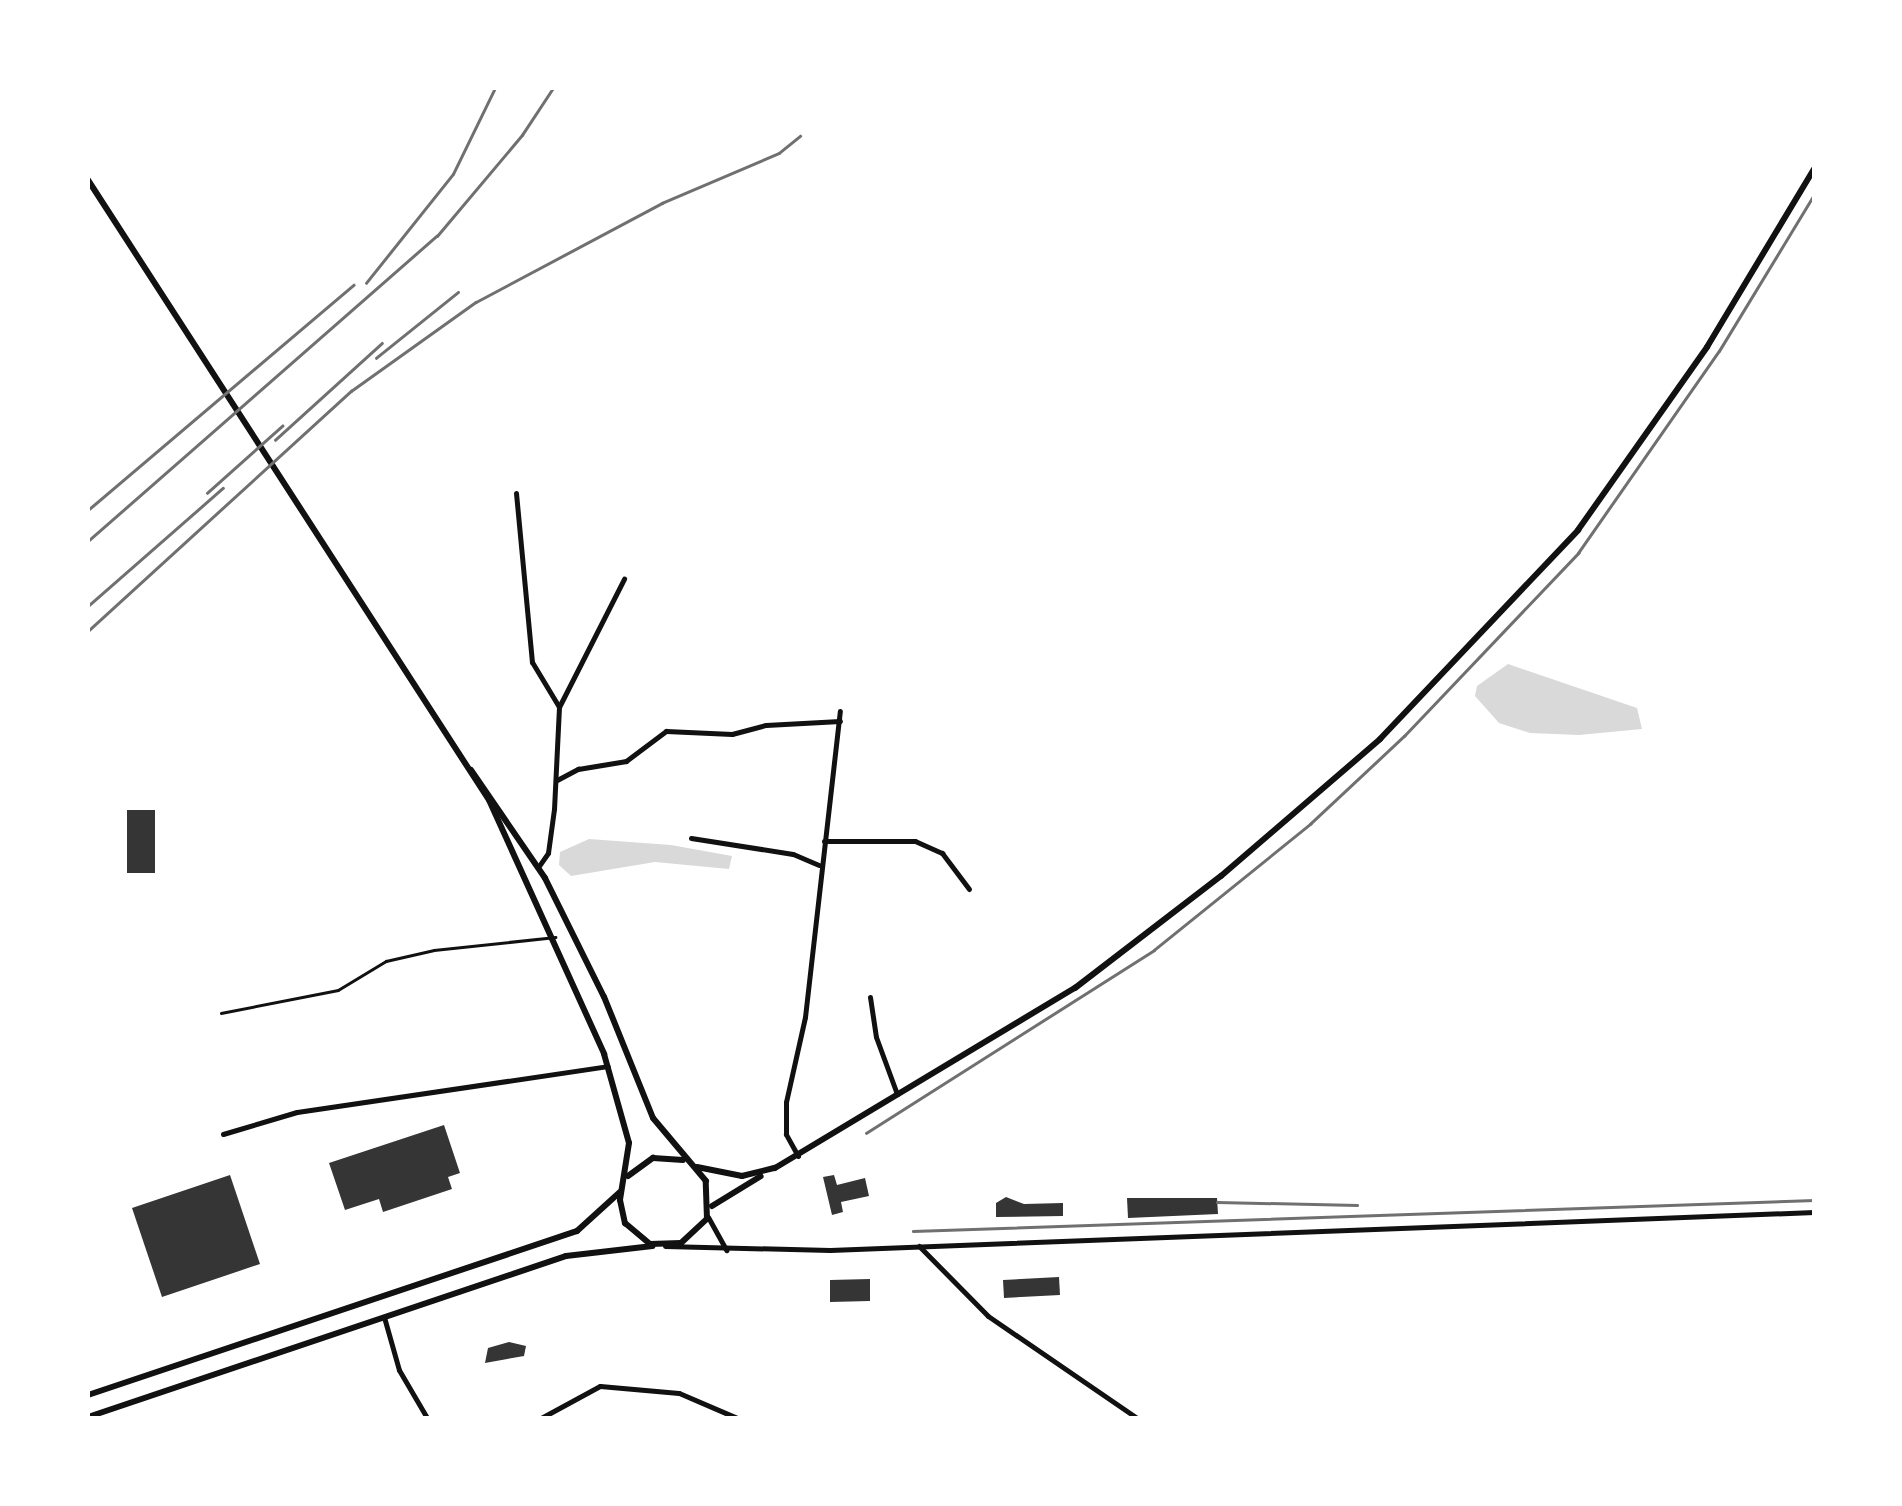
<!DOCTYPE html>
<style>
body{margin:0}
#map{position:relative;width:1902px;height:1506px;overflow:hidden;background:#fff;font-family:Barlow,sans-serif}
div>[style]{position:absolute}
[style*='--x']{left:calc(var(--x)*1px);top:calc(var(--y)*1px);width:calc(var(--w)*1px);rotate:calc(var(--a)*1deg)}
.water>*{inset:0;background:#d9d9d9}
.building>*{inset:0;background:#353535}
.service>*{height:2.5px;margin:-1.25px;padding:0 1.25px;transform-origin:1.25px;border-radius:1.25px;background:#111}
.minor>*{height:5px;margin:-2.5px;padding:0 2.5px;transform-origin:2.5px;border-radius:2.5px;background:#111}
.tertiary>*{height:5px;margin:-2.5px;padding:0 2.5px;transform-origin:2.5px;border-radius:2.5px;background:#111}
.secondary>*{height:6px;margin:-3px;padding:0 3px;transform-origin:3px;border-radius:3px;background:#111}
.rail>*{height:2.5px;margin:-1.25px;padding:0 1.25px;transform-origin:1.25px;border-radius:1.25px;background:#707070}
span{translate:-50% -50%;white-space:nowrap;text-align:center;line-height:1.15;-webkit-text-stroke:10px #fff;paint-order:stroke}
.frame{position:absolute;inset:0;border:90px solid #fff;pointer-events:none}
</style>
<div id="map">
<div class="water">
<i style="clip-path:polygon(1508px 664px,1637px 708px,1642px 729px,1579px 735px,1530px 733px,1499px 723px,1475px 696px,1477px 686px)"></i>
<i style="clip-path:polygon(589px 839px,671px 845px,732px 856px,729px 869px,655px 862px,571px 876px,559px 865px,560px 852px)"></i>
</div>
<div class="building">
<i style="clip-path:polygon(127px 810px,155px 810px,155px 873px,127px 873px)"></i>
<i style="clip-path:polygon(444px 1125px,460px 1173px,448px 1177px,452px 1189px,383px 1212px,379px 1199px,345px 1210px,329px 1163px)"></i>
<i style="clip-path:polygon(230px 1175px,260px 1264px,162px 1297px,132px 1208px)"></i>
<i style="clip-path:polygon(834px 1175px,837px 1185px,865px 1178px,869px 1196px,841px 1202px,843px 1212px,832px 1215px,823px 1177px)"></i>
<i style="clip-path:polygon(1006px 1197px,1024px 1204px,1063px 1203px,1063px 1216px,996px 1217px,996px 1203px)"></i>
<i style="clip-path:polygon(1127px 1198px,1217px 1198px,1218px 1214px,1128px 1218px)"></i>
<i style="clip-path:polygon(1059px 1277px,1060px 1295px,1004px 1298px,1003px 1280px)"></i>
<i style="clip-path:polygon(870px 1279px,870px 1301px,830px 1302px,830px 1280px)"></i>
<i style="clip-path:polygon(509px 1342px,526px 1346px,524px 1356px,485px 1363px,488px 1348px)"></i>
</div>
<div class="service">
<i style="--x:221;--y:1013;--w:119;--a:-11.1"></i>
<i style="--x:338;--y:990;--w:56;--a:-31.1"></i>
<i style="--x:386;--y:961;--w:49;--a:-12.9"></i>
<i style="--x:434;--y:950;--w:122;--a:-6.1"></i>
</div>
<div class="minor">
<i style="--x:516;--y:493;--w:170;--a:84.6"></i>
<i style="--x:532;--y:662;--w:52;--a:59"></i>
<i style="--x:559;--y:707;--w:102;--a:92.8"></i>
<i style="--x:554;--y:809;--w:44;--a:97.8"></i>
<i style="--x:548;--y:853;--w:16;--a:125"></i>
<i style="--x:559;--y:707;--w:144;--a:-63.1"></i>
<i style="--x:557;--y:780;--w:24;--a:-28"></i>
<i style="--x:578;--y:769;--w:49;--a:-9.5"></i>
<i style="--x:626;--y:761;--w:50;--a:-36.9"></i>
<i style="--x:666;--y:731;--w:66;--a:2.6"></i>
<i style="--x:732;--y:734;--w:35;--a:-15"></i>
<i style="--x:766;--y:725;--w:74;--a:-3.1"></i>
<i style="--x:691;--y:838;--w:103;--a:8.9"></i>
<i style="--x:793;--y:854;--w:28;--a:23"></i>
<i style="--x:824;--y:841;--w:91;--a:0"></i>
<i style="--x:915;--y:841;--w:30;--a:24"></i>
<i style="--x:942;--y:853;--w:45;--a:53.1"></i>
<i style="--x:870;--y:997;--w:40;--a:81.5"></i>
<i style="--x:876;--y:1037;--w:61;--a:69.8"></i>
<i style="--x:223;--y:1134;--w:77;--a:-16.6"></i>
<i style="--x:297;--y:1112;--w:314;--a:-8.4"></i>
<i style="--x:798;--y:1156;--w:25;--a:-119"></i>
<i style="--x:786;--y:1134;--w:32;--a:-90"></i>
<i style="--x:786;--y:1102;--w:87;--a:-77.4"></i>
<i style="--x:805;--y:1017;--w:308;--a:-83.5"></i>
<i style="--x:384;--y:1317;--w:55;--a:74.2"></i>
<i style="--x:399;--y:1370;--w:56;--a:59.7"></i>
<i style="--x:541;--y:1418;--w:67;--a:-28.5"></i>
<i style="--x:600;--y:1386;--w:79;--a:5.1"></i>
<i style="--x:679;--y:1393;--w:63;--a:23.3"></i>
</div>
<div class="tertiary">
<i style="--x:708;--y:1217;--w:38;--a:61"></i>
<i style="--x:665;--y:1246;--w:165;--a:1.4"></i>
<i style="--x:830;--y:1250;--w:985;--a:-2.21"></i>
<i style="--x:919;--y:1246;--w:98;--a:45.4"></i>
<i style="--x:988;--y:1316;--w:181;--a:34.4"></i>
</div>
<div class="secondary">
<i style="--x:88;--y:180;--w:738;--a:57.11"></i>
<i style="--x:489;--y:800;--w:279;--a:65.6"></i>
<i style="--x:604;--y:1054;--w:92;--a:74.3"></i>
<i style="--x:629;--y:1143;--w:58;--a:99"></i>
<i style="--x:620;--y:1200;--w:24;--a:78"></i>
<i style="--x:625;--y:1223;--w:33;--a:40"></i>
<i style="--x:650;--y:1244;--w:31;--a:-2"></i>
<i style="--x:681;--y:1243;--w:35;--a:-43"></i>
<i style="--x:707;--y:1219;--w:38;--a:-92"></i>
<i style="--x:706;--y:1181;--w:82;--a:-130.1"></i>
<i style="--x:653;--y:1118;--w:131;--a:-112"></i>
<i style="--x:604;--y:997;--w:133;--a:-116.4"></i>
<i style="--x:545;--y:878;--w:131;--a:-124.4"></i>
<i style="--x:697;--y:1167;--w:46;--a:11.3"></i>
<i style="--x:742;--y:1176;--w:34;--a:-14"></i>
<i style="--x:775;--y:1168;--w:350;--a:-31"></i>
<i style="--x:1075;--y:988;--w:184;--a:-37.5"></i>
<i style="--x:1221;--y:876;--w:210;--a:-40.7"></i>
<i style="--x:1380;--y:739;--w:288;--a:-46.5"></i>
<i style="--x:1578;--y:530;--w:224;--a:-54.8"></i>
<i style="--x:1707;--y:347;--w:208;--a:-59"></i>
<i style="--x:628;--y:1176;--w:31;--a:-36"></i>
<i style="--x:653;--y:1158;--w:30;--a:4"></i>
<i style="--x:712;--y:1206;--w:57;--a:-31.5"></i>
<i style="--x:88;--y:1395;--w:516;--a:-18.54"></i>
<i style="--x:577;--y:1231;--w:58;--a:-42.2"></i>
<i style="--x:88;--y:1417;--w:504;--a:-18.61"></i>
<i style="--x:566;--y:1256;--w:87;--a:-6.6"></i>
</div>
<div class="rail">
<i style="--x:366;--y:283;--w:139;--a:-51.4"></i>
<i style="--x:453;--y:174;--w:96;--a:-64"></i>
<i style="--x:376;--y:358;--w:105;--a:-38.8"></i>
<i style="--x:275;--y:440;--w:144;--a:-42.2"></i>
<i style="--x:207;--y:493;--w:101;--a:-41.8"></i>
<i style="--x:88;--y:510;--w:348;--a:-40.3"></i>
<i style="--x:88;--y:541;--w:463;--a:-41.2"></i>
<i style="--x:437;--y:236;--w:132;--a:-49.9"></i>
<i style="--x:522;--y:135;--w:56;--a:-56.6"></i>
<i style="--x:88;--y:606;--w:179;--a:-41.2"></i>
<i style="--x:88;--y:631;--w:356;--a:-42.4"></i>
<i style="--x:351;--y:391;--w:153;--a:-35.5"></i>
<i style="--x:476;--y:302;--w:211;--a:-28"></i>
<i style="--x:662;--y:203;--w:127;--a:-23.1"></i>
<i style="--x:779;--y:153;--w:27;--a:-39"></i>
<i style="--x:866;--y:1133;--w:341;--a:-32.4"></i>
<i style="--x:1154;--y:950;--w:201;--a:-38.9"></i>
<i style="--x:1310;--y:824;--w:129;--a:-43.1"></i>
<i style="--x:1404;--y:736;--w:253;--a:-46.4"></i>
<i style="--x:1578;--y:553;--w:246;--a:-55.1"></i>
<i style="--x:1719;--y:351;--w:183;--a:-58.7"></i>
<i style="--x:1217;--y:1202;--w:140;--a:1.2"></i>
<i style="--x:913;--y:1231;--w:902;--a:-1.97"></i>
</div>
<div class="frame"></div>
</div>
